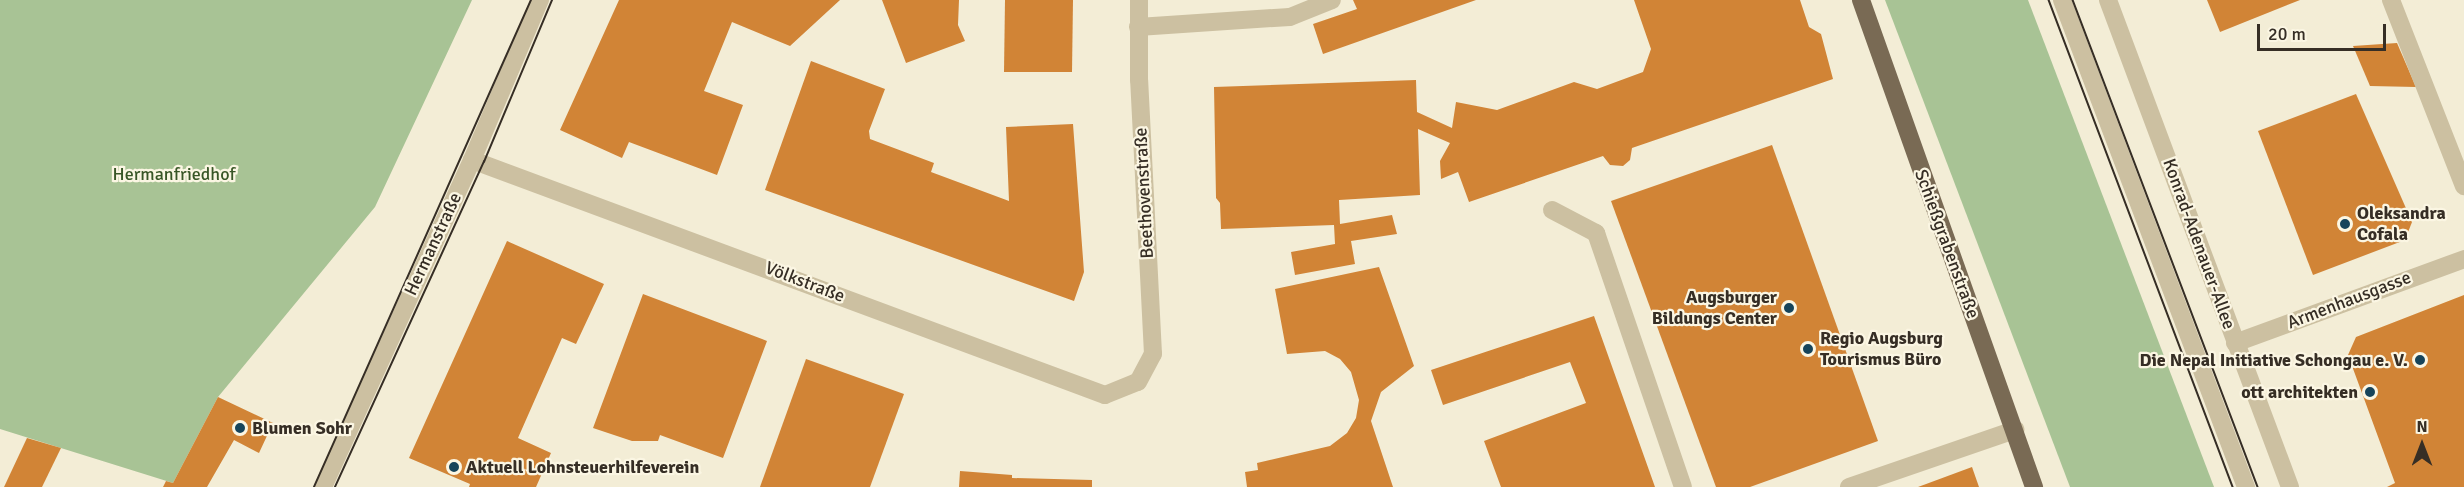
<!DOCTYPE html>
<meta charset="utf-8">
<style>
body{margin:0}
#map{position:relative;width:2464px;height:487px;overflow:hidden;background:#f3edd6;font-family:Signika,sans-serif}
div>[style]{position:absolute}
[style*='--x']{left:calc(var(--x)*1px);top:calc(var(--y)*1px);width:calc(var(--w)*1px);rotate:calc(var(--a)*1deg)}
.green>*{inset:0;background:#a8c395}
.building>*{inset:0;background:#d18436}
.minor>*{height:18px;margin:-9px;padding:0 9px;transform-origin:9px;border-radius:9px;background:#ccc0a1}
.major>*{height:18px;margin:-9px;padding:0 9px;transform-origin:9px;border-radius:9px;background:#796a54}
.tram>*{height:1.5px;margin:-0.75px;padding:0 0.75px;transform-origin:0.75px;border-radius:0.75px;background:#362e25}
.dots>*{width:16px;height:16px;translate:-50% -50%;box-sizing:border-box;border:3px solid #fbf6e3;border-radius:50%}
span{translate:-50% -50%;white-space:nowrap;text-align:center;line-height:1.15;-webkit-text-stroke:4.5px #fbf6e3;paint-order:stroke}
.park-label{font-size:18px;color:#385626}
.street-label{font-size:18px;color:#362e25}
.poi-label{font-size:18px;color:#362e25;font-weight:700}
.left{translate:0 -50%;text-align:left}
.right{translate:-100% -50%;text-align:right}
.north{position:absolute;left:2392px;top:415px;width:60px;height:60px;-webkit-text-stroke:4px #fbf6e3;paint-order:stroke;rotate:0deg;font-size:16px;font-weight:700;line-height:24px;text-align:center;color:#362e25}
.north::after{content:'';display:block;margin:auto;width:21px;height:27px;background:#362e25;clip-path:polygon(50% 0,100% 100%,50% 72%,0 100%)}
.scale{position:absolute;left:2257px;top:24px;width:129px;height:27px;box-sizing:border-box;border:3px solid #362e25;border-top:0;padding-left:8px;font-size:18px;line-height:21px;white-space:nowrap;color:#362e25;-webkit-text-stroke:4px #fbf6e3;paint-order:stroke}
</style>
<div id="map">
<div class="green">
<i style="clip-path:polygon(0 0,472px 0,375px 207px,218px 397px,173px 483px,0 429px)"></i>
<i style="clip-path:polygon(1885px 0,2028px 0,2214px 487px,2070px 487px)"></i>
</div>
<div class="building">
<i style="clip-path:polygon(619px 0,840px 0,790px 46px,732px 22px,704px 91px,743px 105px,717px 175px,629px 142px,622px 158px,560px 130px)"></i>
<i style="clip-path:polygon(882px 0,959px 0,958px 25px,965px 41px,906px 63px)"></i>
<i style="clip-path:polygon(1005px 0,1073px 0,1072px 72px,1004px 72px)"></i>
<i style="clip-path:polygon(1353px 0,1476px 0,1323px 54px,1313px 24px,1357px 9px)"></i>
<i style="clip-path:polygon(1634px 0,1800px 0,1809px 27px,1821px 34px,1833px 79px,1632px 148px,1630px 160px,1623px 166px,1610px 165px,1603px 156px,1469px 202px,1458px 172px,1441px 179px,1440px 161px,1450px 143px,1418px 129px,1420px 195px,1339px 200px,1340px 224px,1392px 215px,1397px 234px,1351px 241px,1355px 264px,1295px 275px,1291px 252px,1335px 244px,1334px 225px,1221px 229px,1220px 203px,1216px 198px,1214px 87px,1416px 80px,1417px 112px,1452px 128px,1456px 102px,1497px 110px,1574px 82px,1597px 89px,1643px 72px,1651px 49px)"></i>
<i style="clip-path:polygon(2207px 0,2300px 0,2220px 32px)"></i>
<i style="clip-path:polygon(2397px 43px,2416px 87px,2370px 86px,2353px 46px)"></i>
<i style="clip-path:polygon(811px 61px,885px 89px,869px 131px,870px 139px,934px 163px,931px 172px,1009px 201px,1006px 127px,1073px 124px,1084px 272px,1074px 301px,765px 190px)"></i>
<i style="clip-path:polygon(2356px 94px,2412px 222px,2405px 240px,2313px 275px,2258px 131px)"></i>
<i style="clip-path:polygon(1772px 145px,1878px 441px,1750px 487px,1716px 487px,1611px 201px)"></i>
<i style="clip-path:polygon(507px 241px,604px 284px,576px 344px,562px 338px,518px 438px,551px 453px,536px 487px,469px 487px,470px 484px,409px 458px)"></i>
<i style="clip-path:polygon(1379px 267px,1414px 366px,1381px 392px,1371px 421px,1393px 487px,1247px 487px,1245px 472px,1258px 470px,1257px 463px,1330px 446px,1347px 433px,1356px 418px,1359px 400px,1351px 372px,1340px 359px,1325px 351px,1287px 354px,1275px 289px)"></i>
<i style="clip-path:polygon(643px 294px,767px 341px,723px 458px,660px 435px,658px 441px,632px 441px,593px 428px)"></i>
<i style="clip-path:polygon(2464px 295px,2464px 487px,2387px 487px,2395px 483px,2348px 355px,2356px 337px)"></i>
<i style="clip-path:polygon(1594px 316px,1655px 487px,1501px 487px,1484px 441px,1586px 403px,1570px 362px,1443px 405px,1431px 370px)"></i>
<i style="clip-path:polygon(806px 359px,904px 394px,870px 487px,760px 487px)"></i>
<i style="clip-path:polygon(218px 397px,273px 423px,259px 453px,234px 440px,207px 487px,163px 487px,166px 481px,173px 483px)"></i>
<i style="clip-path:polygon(27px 438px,61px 448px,42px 487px,4px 487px)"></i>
<i style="clip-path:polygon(1972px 467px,1979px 487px,1918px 487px)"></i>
<i style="clip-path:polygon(960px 471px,1012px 475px,1012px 478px,1092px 480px,1092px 487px,959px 487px)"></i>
</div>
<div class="minor">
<i style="--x:2062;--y:0;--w:521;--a:69.3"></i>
<i style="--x:2108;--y:0;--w:520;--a:69.51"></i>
<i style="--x:2391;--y:0;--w:200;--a:68.6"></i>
<i style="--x:1138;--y:27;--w:152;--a:-3.8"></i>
<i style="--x:1290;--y:17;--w:45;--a:-22"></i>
<i style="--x:472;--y:160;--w:675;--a:20.37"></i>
<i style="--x:1105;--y:395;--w:35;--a:-22"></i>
<i style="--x:1138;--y:382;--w:32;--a:-62"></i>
<i style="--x:1153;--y:354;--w:274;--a:-92.9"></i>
<i style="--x:1139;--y:80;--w:80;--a:-90"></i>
<i style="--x:1552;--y:210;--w:50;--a:27.6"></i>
<i style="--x:1596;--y:233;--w:268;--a:71.1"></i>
<i style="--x:2235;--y:343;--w:244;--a:-20.1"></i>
<i style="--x:323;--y:487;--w:359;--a:-65.5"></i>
<i style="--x:472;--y:160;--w:174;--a:-67"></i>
<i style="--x:1849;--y:487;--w:176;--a:-19"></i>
</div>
<div class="major">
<i style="--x:1861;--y:0;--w:517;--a:70.44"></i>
</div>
<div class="tram">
<i style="--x:2049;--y:0;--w:521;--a:69.3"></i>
<i style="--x:2073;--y:0;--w:521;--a:69.2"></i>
<i style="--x:314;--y:487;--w:533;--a:-65.98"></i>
<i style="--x:335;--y:487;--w:358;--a:-65.4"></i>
<i style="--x:484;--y:162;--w:176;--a:-67.2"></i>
</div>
<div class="dots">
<i style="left:2345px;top:224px;background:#17445a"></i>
<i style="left:1789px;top:308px;background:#17445a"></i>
<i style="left:1808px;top:349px;background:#17445a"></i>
<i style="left:2420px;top:360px;background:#17445a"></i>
<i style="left:2370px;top:392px;background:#17445a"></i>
<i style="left:240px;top:428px;background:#17445a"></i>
<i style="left:454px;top:467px;background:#17445a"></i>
</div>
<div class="park-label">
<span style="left:174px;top:174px">Hermanfriedhof</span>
</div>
<div class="street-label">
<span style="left:1144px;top:193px;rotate:-93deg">Beethovenstraße</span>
<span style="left:433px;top:244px;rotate:-65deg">Hermanstraße</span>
<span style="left:1947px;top:244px;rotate:70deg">Schießgrabenstraße</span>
<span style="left:2199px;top:244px;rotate:70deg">Konrad-Adenauer-Allee</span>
<span style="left:805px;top:282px;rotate:21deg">Völkstraße</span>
<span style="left:2349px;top:300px;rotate:-21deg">Armenhausgasse</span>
</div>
<div class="poi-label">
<span class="left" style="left:2357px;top:224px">Oleksandra<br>Cofala</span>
<span class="right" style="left:1777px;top:308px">Augsburger<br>Bildungs Center</span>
<span class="left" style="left:1820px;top:349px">Regio Augsburg<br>Tourismus Büro</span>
<span class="right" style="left:2408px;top:360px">Die Nepal Initiative Schongau e. V.</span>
<span class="right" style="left:2358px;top:392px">ott architekten</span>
<span class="left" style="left:252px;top:428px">Blumen Sohr</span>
<span class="left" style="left:466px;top:467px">Aktuell Lohnsteuerhilfeverein</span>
</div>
<div class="north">N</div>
<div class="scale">20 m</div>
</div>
